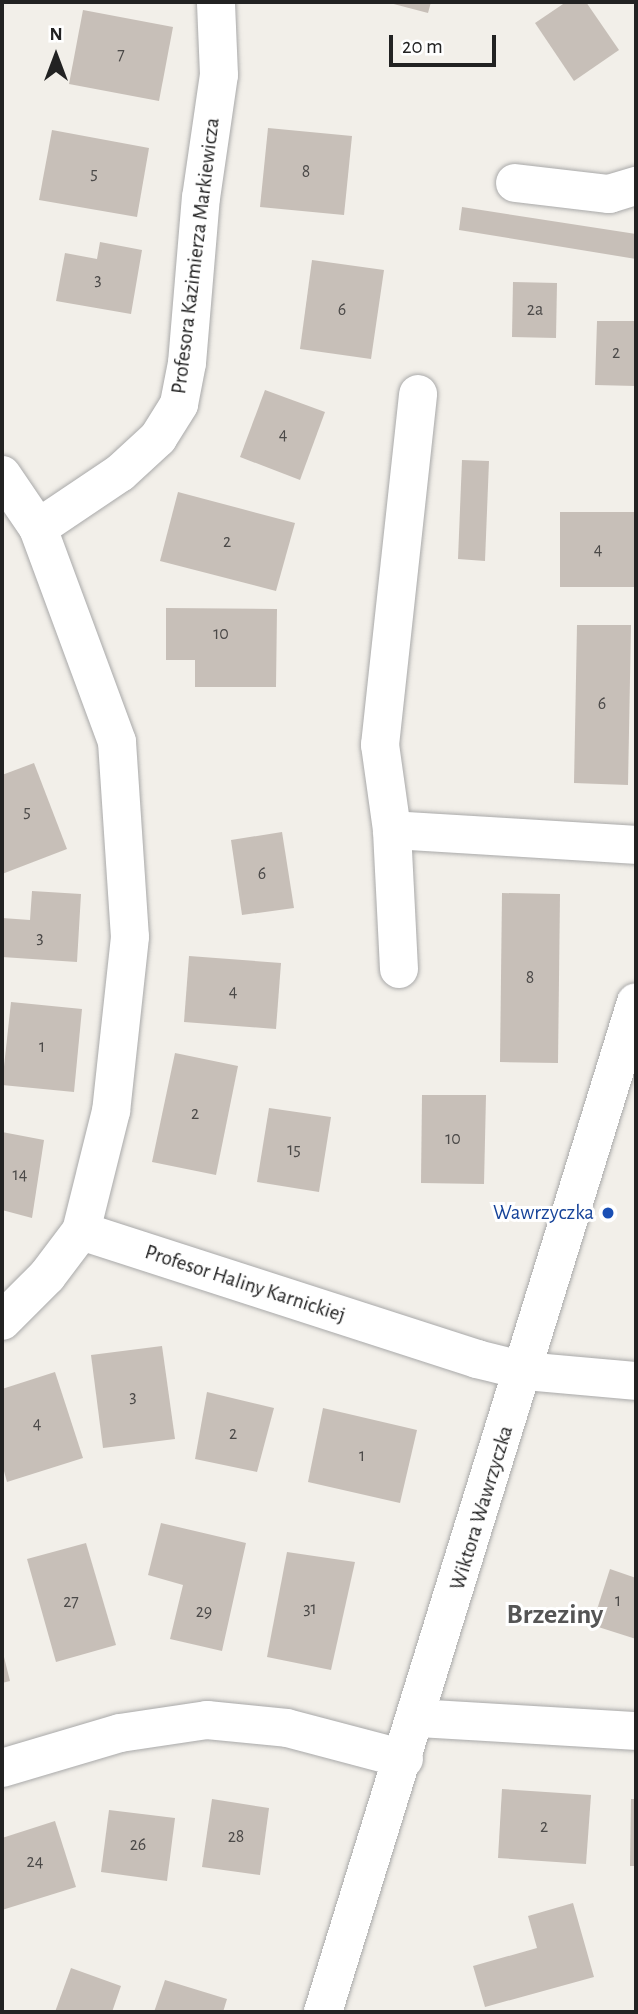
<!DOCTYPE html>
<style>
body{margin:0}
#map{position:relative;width:638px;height:2014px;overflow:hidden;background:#f2efe9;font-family:"Alegreya Sans",sans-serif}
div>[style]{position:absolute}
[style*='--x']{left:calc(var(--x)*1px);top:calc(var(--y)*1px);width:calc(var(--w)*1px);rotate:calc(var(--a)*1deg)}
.building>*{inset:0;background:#c7bfb8}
.roads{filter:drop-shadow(0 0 2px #a9a9a9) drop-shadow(0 0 2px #a9a9a9)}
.minor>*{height:38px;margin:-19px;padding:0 19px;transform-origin:19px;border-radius:19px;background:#fff}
.dots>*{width:19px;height:19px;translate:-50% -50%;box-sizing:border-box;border:4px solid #fff;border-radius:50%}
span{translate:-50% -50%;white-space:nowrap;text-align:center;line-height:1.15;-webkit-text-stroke:6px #fff;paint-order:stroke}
.number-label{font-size:18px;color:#4b4948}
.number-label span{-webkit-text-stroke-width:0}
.street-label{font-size:21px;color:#222}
.transit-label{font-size:21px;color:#164399}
.right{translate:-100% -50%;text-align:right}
.district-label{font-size:28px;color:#555;font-weight:700}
.frame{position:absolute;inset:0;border:4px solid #222;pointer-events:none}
.north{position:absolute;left:21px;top:21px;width:70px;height:70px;-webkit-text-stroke:5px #fff;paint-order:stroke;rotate:0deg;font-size:19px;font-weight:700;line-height:28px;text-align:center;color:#222}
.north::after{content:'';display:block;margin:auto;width:24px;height:32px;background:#222;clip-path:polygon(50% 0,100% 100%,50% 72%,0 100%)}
.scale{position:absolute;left:389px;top:35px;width:107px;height:32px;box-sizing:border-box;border:4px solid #222;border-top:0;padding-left:9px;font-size:21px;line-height:24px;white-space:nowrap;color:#222;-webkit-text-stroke:5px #fff;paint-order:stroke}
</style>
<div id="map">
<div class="building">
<i style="clip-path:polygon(386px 2px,431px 2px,428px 13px)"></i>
<i style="clip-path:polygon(566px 2px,586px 2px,619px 50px,574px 81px,535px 23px)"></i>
<i style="clip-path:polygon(83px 10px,173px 27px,159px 101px,69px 84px)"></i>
<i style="clip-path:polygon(268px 128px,352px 136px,344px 215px,260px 207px)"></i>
<i style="clip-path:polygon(52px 130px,149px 148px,137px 217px,39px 200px)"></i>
<i style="clip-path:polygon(462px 207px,636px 234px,636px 259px,459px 230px)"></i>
<i style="clip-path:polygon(100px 242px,142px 250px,131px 314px,56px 301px,65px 253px,97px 259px)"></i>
<i style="clip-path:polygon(312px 260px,384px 270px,371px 359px,300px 349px)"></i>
<i style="clip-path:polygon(513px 282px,557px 283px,556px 338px,512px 337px)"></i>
<i style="clip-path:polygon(597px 321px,636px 321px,636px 386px,595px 385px)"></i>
<i style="clip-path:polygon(265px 390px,325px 412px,300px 480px,240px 457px)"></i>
<i style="clip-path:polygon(462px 460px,489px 461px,485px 561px,458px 559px)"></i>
<i style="clip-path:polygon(178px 492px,295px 523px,276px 591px,160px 561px)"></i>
<i style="clip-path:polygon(560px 512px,636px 512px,636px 587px,560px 587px)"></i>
<i style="clip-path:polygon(166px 608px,277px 609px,276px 687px,195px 687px,195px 660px,166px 660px)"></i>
<i style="clip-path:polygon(577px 625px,631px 625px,628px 785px,574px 783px)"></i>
<i style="clip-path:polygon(34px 763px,67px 849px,2px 874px,2px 775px)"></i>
<i style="clip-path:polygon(282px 832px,294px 908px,242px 915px,231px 840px)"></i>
<i style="clip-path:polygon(32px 891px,81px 894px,77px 962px,2px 957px,2px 918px,30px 920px)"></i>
<i style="clip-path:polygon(502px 893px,560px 894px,558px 1063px,500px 1062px)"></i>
<i style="clip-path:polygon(189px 956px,281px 963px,276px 1029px,184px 1022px)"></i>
<i style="clip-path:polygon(11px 1002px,82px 1009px,74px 1092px,2px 1085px)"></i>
<i style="clip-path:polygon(175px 1053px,238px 1066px,216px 1175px,152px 1162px)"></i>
<i style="clip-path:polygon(422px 1095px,486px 1095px,484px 1184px,421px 1183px)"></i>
<i style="clip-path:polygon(269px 1108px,331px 1117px,319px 1192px,257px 1182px)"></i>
<i style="clip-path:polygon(2px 1132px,44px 1140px,32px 1218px,2px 1210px)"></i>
<i style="clip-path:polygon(162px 1346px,175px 1439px,103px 1448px,91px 1355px)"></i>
<i style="clip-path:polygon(55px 1372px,83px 1458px,7px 1482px,2px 1464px,2px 1389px)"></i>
<i style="clip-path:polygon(207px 1392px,274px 1408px,257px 1472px,195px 1459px)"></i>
<i style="clip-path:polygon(323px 1408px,417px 1430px,400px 1503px,308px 1482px)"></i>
<i style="clip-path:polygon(161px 1523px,246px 1543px,222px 1651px,170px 1639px,183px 1585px,148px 1575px)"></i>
<i style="clip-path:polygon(86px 1543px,116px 1645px,56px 1662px,27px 1559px)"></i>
<i style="clip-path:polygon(287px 1552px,355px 1562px,331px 1670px,267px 1657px)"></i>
<i style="clip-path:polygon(610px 1569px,636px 1578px,636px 1639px,592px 1625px)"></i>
<i style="clip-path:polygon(2px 1649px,10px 1681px,2px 1683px)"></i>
<i style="clip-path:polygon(502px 1789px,591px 1795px,586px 1864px,498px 1858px)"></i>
<i style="clip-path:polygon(212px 1799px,269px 1808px,260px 1875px,202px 1867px)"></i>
<i style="clip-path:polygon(631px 1799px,636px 1799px,636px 1866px,630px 1866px)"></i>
<i style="clip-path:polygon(109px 1810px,175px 1818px,167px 1881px,101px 1872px)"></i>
<i style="clip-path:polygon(55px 1821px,76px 1887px,2px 1910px,2px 1838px)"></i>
<i style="clip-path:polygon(573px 1903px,594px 1977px,485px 2007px,473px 1966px,537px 1948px,528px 1916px)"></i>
<i style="clip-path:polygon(71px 1968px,121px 1986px,112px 2012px,55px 2012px)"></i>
<i style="clip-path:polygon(165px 1980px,227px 1999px,223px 2012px,154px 2012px)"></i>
</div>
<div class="roads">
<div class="minor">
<i style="--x:515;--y:183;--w:95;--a:6.7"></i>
<i style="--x:609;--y:194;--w:28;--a:-17"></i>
<i style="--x:2;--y:475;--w:64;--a:55.8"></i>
<i style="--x:38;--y:528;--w:228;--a:69.7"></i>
<i style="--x:117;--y:742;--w:195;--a:86.2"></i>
<i style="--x:130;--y:937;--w:175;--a:96.2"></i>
<i style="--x:111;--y:1111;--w:124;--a:104"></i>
<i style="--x:38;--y:528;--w:99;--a:-33.9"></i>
<i style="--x:120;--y:473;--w:52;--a:-42.6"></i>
<i style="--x:158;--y:438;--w:40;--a:-58"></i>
<i style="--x:179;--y:404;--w:42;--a:-79"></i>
<i style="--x:187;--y:363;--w:166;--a:-85.2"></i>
<i style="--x:201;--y:198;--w:124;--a:-81.7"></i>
<i style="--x:219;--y:75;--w:72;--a:-92.4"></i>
<i style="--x:392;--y:830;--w:244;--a:3.5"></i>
<i style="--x:399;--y:969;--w:139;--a:-92.9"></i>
<i style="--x:392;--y:830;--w:86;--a:-98"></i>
<i style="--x:380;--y:745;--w:353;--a:-83.8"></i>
<i style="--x:2;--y:1321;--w:64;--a:-45"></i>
<i style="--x:47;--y:1276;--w:56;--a:-52.9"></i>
<i style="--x:81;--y:1231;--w:416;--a:17.9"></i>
<i style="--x:477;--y:1359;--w:49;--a:14"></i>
<i style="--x:525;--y:1371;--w:111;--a:5.1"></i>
<i style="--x:417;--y:1718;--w:219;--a:3.4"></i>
<i style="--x:2;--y:1768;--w:123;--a:-16.5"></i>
<i style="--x:120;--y:1733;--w:88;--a:-8.5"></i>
<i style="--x:207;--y:1720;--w:80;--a:5.7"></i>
<i style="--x:287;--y:1728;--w:121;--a:14.8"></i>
<i style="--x:323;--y:2012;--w:1057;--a:-72.78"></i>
</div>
</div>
<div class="dots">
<i style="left:608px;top:1213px;background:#1a4fb4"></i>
</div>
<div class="number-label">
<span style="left:121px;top:55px">7</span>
<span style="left:306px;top:172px">8</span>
<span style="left:94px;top:174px">5</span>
<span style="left:98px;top:280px">3</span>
<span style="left:342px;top:310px">6</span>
<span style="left:535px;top:310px">2a</span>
<span style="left:616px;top:353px">2</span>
<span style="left:283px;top:435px">4</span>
<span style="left:227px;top:542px">2</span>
<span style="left:598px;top:550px">4</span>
<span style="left:221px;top:634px">10</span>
<span style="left:602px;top:704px">6</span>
<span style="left:27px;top:812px">5</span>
<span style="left:262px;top:874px">6</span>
<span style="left:40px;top:938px">3</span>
<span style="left:530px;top:978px">8</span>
<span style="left:233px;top:992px">4</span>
<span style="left:42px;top:1047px">1</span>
<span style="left:195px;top:1114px">2</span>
<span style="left:453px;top:1139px">10</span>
<span style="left:294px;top:1150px">15</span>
<span style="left:20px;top:1175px">14</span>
<span style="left:133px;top:1397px">3</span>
<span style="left:37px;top:1424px">4</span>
<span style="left:233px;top:1434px">2</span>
<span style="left:362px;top:1456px">1</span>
<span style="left:618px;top:1601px">1</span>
<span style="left:71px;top:1602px">27</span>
<span style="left:310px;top:1609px">31</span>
<span style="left:204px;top:1612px">29</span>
<span style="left:544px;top:1827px">2</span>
<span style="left:236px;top:1837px">28</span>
<span style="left:138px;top:1845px">26</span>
<span style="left:35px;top:1862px">24</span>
</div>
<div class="street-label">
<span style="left:196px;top:256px;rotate:-83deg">Profesora Kazimierza Markiewicza</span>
<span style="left:245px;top:1284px;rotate:18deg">Profesor Haliny Karnickiej</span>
<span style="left:482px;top:1508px;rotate:-73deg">Wiktora Wawrzyczka</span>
</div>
<div class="transit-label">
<span class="right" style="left:594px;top:1213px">Wawrzyczka</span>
</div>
<div class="district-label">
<span style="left:555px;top:1615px">Brzeziny</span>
</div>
<div class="frame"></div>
<div class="north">N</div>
<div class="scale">20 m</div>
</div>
